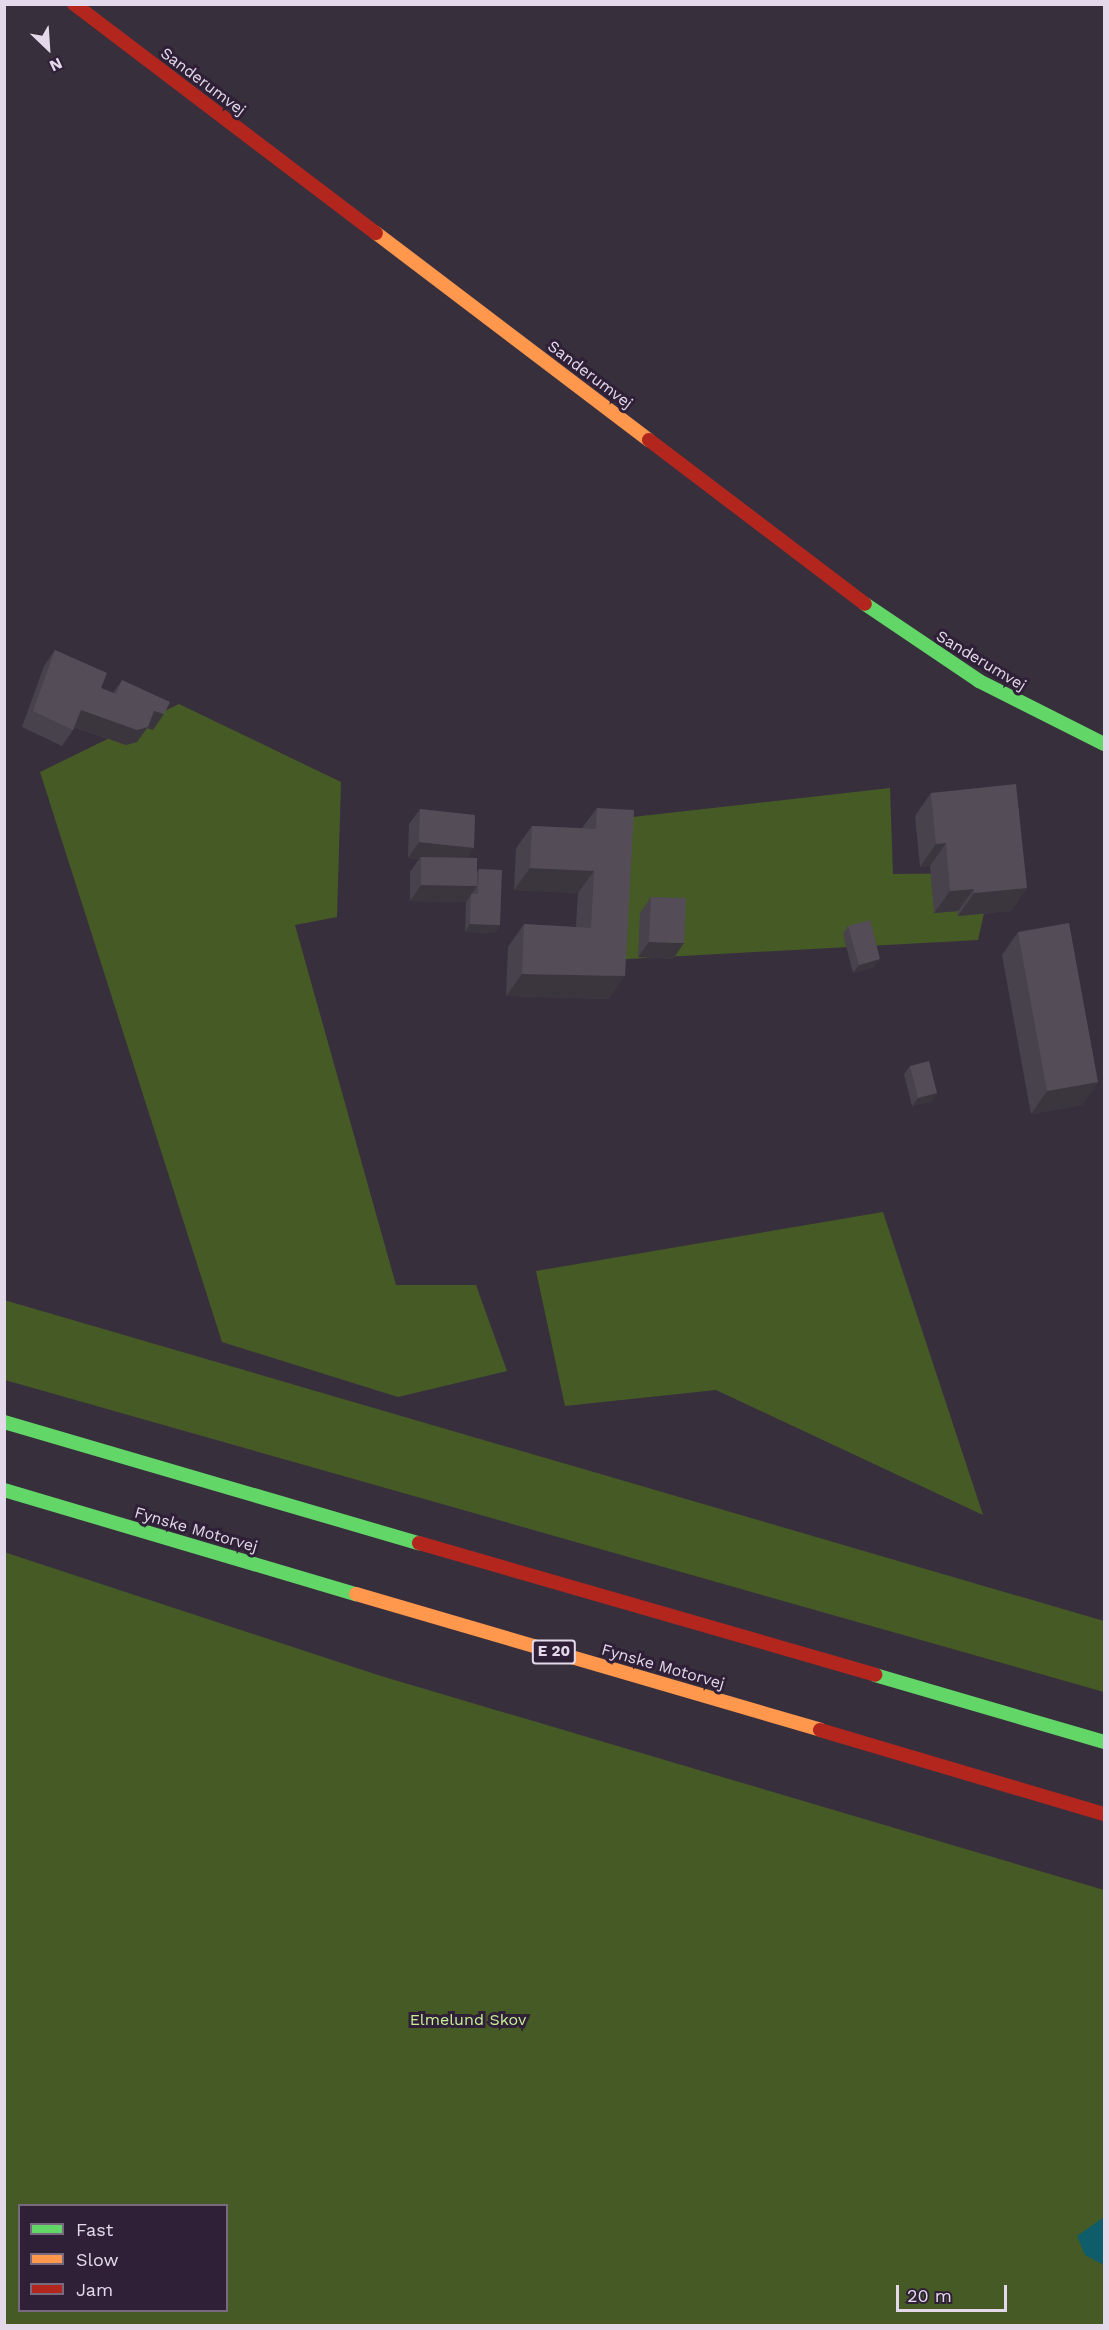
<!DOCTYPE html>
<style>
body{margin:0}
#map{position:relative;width:1109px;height:2330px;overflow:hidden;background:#382f3d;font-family:"Work Sans",sans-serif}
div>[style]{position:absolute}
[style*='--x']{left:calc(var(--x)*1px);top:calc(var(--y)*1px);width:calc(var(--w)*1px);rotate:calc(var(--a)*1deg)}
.forest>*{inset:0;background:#465a26}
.water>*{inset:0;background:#0f5c6a}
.fast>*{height:14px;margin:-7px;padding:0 7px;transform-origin:7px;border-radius:7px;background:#63d668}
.slow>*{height:14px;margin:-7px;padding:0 7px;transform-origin:7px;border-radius:7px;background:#ff974d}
.jam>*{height:14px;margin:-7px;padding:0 7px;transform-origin:7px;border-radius:7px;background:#b3261e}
.wall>*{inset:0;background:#48424c}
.shaded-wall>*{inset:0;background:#3b363e}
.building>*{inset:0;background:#544d58}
span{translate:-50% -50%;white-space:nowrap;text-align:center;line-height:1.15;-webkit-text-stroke:6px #2f2038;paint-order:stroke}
.shield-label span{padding:2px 4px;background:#2f2038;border:2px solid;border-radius:4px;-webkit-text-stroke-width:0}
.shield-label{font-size:15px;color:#e3d9ea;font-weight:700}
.street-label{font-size:16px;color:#e3d9ea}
.park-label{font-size:16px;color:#c7ef94}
.frame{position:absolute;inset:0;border:6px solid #e3d9ea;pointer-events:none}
.legend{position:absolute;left:18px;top:2204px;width:210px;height:108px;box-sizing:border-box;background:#2f2038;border:2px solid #776a7f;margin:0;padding:8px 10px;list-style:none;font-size:18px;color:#e3d9ea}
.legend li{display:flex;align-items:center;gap:12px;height:30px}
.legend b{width:30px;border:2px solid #776a7f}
.north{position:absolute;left:18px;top:18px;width:60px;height:60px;-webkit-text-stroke:4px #2f2038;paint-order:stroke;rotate:155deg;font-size:16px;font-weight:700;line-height:24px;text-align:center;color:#e3d9ea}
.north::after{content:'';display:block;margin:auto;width:21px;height:27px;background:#e3d9ea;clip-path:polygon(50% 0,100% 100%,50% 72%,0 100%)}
.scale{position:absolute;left:896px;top:2285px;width:111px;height:27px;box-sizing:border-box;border:3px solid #e3d9ea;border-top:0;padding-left:8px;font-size:18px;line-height:21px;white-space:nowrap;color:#e3d9ea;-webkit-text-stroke:4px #2f2038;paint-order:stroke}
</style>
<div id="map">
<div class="forest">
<i style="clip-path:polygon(179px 704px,341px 782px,337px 917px,295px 925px,396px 1285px,476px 1285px,507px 1371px,398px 1397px,222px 1342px,40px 772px)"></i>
<i style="clip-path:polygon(890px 788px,893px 874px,993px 873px,978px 940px,591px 961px,597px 821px)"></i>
<i style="clip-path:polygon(883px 1212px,983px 1515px,716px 1390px,565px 1406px,536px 1271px)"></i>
<i style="clip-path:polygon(4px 1300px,1104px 1621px,1104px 1692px,5px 1380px)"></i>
<i style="clip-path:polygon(evenodd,4px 1552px,381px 1676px,1104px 1890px,1104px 2325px,5px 2325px,4px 1552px,20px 2206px,226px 2206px,226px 2310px,20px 2310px,20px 2206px)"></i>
</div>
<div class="water">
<i style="clip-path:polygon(1104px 2217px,1104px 2265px,1085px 2255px,1077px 2236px)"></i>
</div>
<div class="fast">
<i style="--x:865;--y:604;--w:138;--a:34"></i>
<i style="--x:979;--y:681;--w:140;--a:26.7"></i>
<i style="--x:4;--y:1422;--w:432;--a:16.3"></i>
<i style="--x:4;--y:1490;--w:367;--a:16.5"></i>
<i style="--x:875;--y:1675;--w:239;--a:16.3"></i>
</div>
<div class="slow">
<i style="--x:376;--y:233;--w:343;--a:37.2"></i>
<i style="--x:356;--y:1594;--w:484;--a:16.3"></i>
</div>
<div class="jam">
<i style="--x:74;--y:4;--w:379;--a:37.2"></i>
<i style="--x:649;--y:440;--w:271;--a:37.2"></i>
<i style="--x:419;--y:1543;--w:475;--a:16.1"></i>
<i style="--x:820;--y:1730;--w:296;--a:16.5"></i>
</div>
<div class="wall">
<i style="clip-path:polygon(55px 650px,101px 688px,113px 693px,122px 680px,153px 730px,147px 728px,137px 742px,126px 745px,74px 727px,73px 730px,62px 746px,22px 727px,44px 666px)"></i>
<i style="clip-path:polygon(931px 793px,1027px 888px,1011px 911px,958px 916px,958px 911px,934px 913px,930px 866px,920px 867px,915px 816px)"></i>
<i style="clip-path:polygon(597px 808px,609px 999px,506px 996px,508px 947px,524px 924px,576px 927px,578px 893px,514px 890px,516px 848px,532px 826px,582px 828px)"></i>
<i style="clip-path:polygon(420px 809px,468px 858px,477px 872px,479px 869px,500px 925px,494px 933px,465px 932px,466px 902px,471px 894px,466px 902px,410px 901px,410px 872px,419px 859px,408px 858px,409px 824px)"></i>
<i style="clip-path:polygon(651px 897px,673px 959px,638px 957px,640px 913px)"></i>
<i style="clip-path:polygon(848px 926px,874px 967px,853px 973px,843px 934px)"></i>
<i style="clip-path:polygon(1018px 932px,1098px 1082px,1082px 1105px,1031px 1114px,1002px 955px)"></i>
<i style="clip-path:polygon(910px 1066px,937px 1093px,932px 1101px,912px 1106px,904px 1074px)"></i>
</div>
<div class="shaded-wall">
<i style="clip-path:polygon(81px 710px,154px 711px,164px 714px,153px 730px,147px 728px,137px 742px,126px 745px,70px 725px)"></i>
<i style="clip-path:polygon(419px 842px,474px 848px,463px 864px,421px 857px,419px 859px,408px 858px)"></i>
<i style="clip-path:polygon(946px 843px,930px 866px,920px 867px,936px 844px)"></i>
<i style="clip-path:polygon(530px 868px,594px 871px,578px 893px,514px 890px)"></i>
<i style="clip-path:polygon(421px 885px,477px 886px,466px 902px,410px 901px)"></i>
<i style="clip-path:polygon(1027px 888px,1011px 911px,958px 916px,974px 893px)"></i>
<i style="clip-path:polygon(974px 889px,958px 911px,934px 913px,950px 891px)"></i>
<i style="clip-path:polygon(470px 924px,500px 925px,494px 933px,465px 932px)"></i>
<i style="clip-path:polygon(649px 942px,684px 943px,673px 959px,638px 957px)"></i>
<i style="clip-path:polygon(880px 959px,874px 967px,853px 973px,859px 965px)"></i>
<i style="clip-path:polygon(522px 974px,625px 976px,609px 999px,506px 996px)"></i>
<i style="clip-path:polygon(1098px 1082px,1082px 1105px,1031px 1114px,1047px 1091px)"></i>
<i style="clip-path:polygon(937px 1093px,932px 1101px,912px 1106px,918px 1098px)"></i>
</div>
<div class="building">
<i style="clip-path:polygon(55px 650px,107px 673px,101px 688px,116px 694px,122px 680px,170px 702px,164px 714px,154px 711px,148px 727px,137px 730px,81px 710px,73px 730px,33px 711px)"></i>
<i style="clip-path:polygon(1016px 784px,1027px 888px,974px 893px,974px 889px,950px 891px,946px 843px,936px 844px,931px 793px)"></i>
<i style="clip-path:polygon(597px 808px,634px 810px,625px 976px,522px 974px,524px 924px,591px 928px,594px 871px,530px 868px,532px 826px,596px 829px)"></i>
<i style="clip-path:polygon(420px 809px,475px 815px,474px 848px,419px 842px)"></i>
<i style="clip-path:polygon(421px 857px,477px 858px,477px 886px,421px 885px)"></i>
<i style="clip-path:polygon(479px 869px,502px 870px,500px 925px,470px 924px,471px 894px,478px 894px)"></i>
<i style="clip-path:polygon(651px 897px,686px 898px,684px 943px,649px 942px)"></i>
<i style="clip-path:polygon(870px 920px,880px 959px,859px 965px,848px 926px)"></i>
<i style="clip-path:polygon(1069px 923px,1098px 1082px,1047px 1091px,1018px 932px)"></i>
<i style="clip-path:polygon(929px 1061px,937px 1093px,918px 1098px,910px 1066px)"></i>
</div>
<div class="shield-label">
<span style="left:554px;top:1652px">E 20</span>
</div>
<div class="street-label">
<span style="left:203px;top:82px;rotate:37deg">Sanderumvej</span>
<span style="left:590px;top:375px;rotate:37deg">Sanderumvej</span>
<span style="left:981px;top:661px;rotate:31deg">Sanderumvej</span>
<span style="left:196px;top:1530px;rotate:16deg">Fynske Motorvej</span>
<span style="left:663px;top:1667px;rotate:16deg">Fynske Motorvej</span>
</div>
<div class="park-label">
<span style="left:468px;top:2020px">Elmelund Skov</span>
</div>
<div class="frame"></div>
<ul class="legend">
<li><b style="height:8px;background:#63d668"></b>Fast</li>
<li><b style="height:8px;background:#ff974d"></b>Slow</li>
<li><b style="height:8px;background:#b3261e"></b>Jam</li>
</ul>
<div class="north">N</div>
<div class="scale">20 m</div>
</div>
